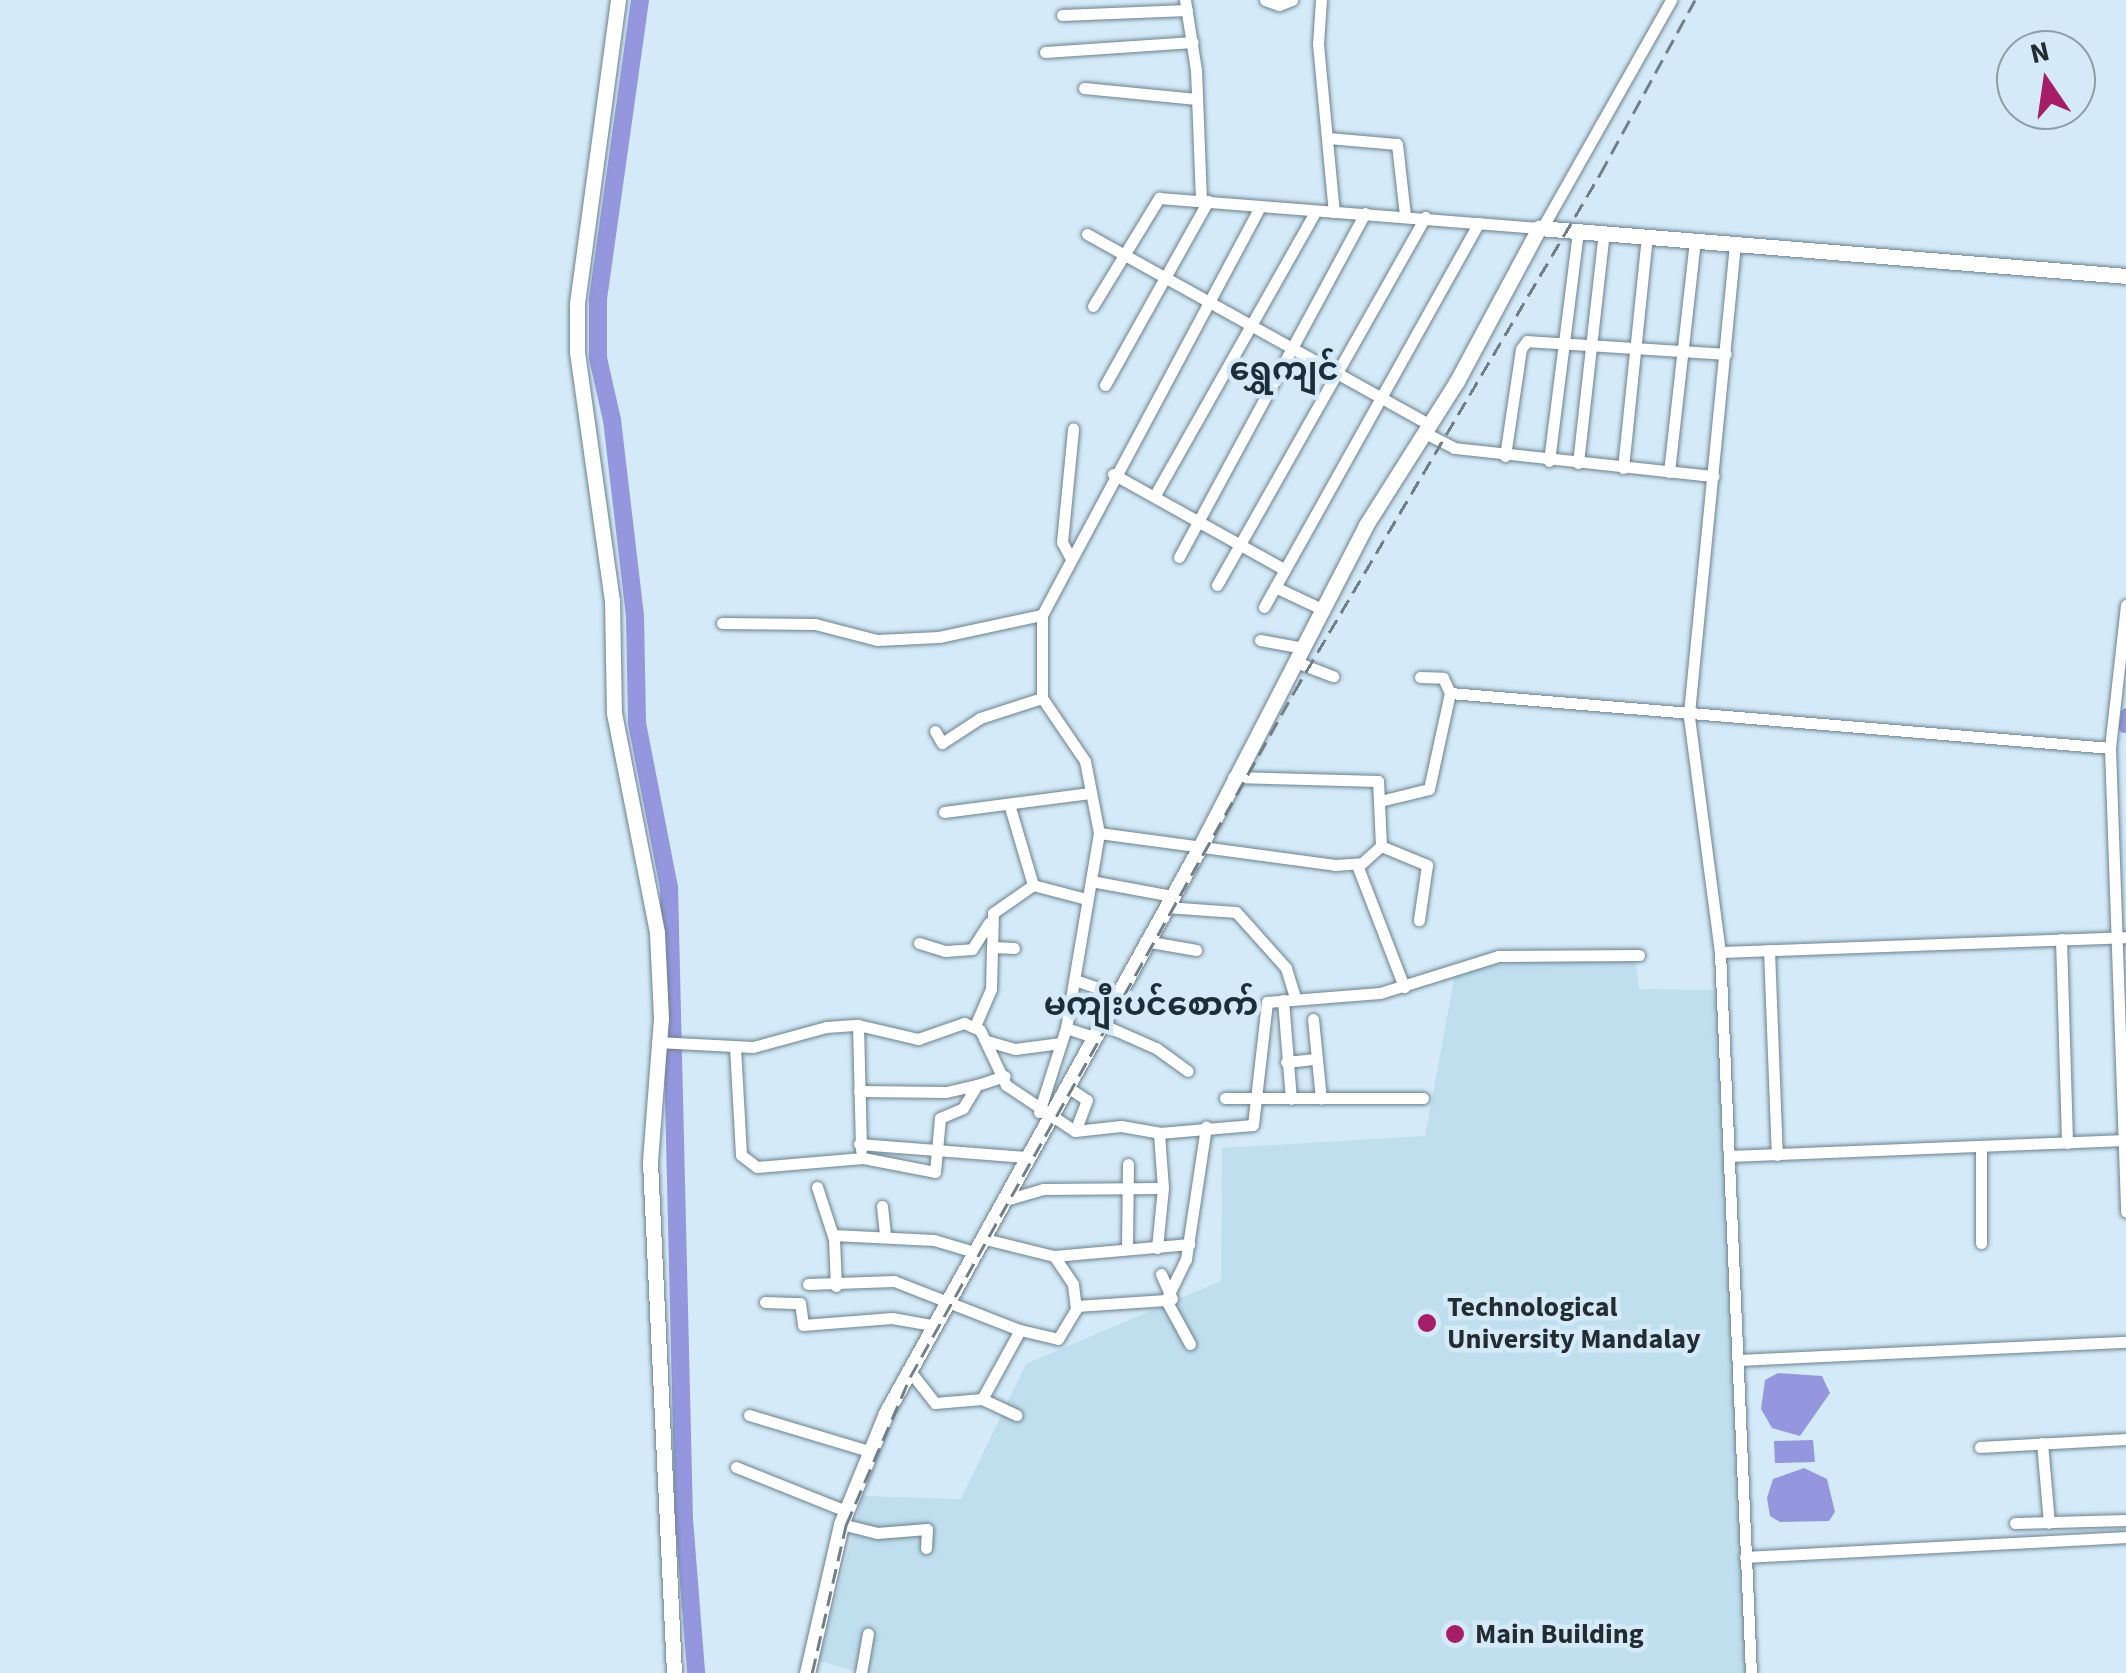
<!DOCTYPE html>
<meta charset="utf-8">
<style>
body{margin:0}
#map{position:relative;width:2126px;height:1673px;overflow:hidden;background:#d4eaf8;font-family:"Source Sans 3","Noto Sans Myanmar",sans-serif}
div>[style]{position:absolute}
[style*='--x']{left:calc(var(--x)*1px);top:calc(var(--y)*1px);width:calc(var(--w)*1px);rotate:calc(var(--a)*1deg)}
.built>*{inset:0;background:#bfdeee}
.water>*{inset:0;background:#9497dd}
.canal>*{height:10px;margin:-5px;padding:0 5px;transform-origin:5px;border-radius:5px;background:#9497dd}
.river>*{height:18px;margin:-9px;padding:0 9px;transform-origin:9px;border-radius:9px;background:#9497dd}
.roads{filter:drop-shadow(0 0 2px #6c818d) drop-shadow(0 0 2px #6c818d)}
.street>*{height:11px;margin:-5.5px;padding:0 5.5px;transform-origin:5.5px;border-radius:5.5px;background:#fff}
.secondary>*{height:15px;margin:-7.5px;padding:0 7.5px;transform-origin:7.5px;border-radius:7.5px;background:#fff}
.rail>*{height:2.5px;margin-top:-1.25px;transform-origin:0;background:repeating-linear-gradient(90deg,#707f88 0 15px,transparent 0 23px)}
.dots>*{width:28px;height:28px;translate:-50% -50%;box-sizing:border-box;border:5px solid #d4eaf8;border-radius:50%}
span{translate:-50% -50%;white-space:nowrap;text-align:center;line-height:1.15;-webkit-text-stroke:9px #d4eaf8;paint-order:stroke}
.poi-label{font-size:28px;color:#232c31;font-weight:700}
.left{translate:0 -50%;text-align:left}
.quarter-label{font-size:32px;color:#1c2e38;font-weight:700}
.north{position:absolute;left:1996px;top:30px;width:100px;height:100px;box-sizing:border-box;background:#d4eaf8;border:2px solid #8d9ea8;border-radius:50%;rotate:347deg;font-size:28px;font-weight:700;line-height:40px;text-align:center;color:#232c31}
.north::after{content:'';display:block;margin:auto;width:35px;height:45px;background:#a61e68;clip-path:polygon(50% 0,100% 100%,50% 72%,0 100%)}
</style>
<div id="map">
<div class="built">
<i style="clip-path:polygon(1634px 949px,1639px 989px,1716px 990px,1748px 1673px,862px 1673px,819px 1661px,863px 1496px,961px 1499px,1026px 1364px,1221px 1281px,1222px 1148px,1425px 1136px,1456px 969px)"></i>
</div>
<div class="water">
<i style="clip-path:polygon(1778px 1373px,1822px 1376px,1830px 1393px,1800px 1436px,1772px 1428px,1761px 1409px,1765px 1380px)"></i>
<i style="clip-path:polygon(1813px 1440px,1815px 1462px,1775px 1463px,1774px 1441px)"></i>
<i style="clip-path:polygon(1804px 1468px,1827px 1479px,1835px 1512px,1829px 1521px,1780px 1522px,1770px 1516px,1767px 1498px,1773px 1479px)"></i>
</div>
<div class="canal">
<i style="--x:2124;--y:728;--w:15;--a:-82"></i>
</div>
<div class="river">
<i style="--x:640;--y:0;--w:303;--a:98"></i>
<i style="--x:598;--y:300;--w:58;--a:90"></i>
<i style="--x:598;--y:358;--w:64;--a:77.3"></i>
<i style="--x:612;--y:420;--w:197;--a:83.3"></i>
<i style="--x:635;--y:616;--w:107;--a:88.9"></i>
<i style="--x:637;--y:723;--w:167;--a:79"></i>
<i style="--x:669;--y:887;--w:632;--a:88.64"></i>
<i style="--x:684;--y:1519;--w:154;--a:85.5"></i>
</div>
<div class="roads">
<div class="street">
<i style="--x:1185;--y:0;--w:71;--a:81.1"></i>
<i style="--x:1196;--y:70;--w:131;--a:87.8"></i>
<i style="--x:1265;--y:0;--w:15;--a:20"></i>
<i style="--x:1279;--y:5;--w:14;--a:-21"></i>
<i style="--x:1321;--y:0;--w:44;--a:93.9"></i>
<i style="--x:1318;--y:44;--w:169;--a:84.6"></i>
<i style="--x:1062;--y:15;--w:125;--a:-2.3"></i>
<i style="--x:1045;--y:52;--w:148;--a:-3.9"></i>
<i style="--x:1084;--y:88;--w:113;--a:5.6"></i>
<i style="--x:1328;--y:138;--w:69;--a:5"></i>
<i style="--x:1397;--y:144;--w:71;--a:83.6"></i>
<i style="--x:1545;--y:223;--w:256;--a:-60.5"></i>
<i style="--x:1087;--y:234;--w:391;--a:29.1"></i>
<i style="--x:1429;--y:424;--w:11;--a:90"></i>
<i style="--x:1429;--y:435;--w:28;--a:27"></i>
<i style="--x:1454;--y:448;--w:261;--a:6.2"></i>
<i style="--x:1735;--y:244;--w:475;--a:95.6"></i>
<i style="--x:1689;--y:717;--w:237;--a:82.5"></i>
<i style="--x:1720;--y:952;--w:722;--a:87.54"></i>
<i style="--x:1093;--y:306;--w:127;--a:-58.6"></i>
<i style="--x:1159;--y:198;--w:381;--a:4.5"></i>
<i style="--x:1105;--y:385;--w:211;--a:-60.8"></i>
<i style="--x:1505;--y:456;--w:108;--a:-81.5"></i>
<i style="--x:1521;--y:349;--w:10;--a:-53"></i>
<i style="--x:1527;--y:341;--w:199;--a:3.7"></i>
<i style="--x:1549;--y:461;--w:232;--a:-82.8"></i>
<i style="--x:1578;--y:463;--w:231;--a:-83.6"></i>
<i style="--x:1623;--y:468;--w:232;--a:-84.1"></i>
<i style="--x:1669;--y:472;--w:232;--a:-83.6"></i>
<i style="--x:1113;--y:474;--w:196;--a:29.1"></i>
<i style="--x:1155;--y:495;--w:326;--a:-60.5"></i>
<i style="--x:1070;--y:557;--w:17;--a:-118"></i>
<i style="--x:1062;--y:542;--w:114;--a:-84.4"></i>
<i style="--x:1179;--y:557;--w:391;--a:-61.6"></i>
<i style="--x:1217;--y:585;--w:423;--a:-60.5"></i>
<i style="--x:1275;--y:587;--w:54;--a:25.1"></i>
<i style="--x:2126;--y:605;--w:144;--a:96.4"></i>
<i style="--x:2110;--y:748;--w:464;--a:88"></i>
<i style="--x:1264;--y:607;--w:440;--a:-60.8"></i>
<i style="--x:722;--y:623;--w:93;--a:0.6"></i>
<i style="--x:815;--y:624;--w:64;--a:14.5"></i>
<i style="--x:877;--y:640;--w:62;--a:-2.8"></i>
<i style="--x:939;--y:637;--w:105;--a:-12.1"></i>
<i style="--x:1260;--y:640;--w:44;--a:10.5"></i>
<i style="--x:1296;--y:662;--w:40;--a:21"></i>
<i style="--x:1420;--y:677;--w:23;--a:2"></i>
<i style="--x:1443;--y:678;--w:17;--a:65"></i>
<i style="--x:935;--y:731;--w:14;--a:60"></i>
<i style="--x:942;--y:743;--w:45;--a:-33.3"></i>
<i style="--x:980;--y:718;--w:65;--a:-17.9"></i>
<i style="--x:1380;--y:801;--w:50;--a:-13.8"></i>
<i style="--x:1429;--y:789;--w:98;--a:-77.7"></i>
<i style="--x:1450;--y:693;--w:662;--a:4.76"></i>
<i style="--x:1009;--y:804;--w:84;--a:73.5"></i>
<i style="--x:1033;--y:885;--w:55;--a:14.8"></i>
<i style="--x:944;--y:812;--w:147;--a:-7.4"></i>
<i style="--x:1099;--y:833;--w:238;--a:7.7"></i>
<i style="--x:1335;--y:865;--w:27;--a:-4"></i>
<i style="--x:1362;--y:863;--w:25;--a:-42"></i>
<i style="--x:1381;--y:846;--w:65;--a:-92.6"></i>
<i style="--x:1378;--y:781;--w:145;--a:-178.4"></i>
<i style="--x:1381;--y:846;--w:50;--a:22.4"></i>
<i style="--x:1427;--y:865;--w:56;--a:98.3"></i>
<i style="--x:1357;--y:865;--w:131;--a:68.9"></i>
<i style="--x:1091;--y:881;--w:82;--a:10.5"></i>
<i style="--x:1166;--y:907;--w:70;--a:4.1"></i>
<i style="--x:1236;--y:912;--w:75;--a:48.2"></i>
<i style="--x:1286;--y:968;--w:31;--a:73"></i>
<i style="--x:2061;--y:939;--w:204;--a:88.3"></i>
<i style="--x:1145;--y:941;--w:52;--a:10"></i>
<i style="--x:919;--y:943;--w:27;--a:17"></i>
<i style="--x:945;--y:951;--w:27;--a:-4"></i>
<i style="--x:972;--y:949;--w:31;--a:-57"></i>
<i style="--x:993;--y:947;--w:21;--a:3"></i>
<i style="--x:1769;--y:950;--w:205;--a:87.8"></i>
<i style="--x:1720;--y:952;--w:406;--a:-2.1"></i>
<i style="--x:1075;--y:980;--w:43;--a:18.9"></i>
<i style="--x:1283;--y:1000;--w:99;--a:85.4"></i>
<i style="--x:1313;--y:1019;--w:80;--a:84.3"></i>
<i style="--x:1099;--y:1023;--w:62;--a:23.7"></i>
<i style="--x:1156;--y:1048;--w:39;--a:36"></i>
<i style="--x:858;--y:1025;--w:125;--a:88.6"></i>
<i style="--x:975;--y:1026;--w:40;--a:-66.6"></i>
<i style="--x:991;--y:989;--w:76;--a:-88.5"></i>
<i style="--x:993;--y:913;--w:49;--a:-35"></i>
<i style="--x:1066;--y:1028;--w:26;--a:18"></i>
<i style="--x:987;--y:1041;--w:29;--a:16"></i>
<i style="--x:1015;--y:1049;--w:46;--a:-7.4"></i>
<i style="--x:657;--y:1042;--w:96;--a:3"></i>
<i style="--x:753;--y:1047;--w:76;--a:-15.3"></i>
<i style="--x:826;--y:1027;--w:32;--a:-4"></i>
<i style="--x:858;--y:1025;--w:62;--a:13.1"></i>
<i style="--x:918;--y:1039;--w:49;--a:-19.2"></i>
<i style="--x:964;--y:1023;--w:17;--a:24"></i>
<i style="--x:980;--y:1030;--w:61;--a:64.7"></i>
<i style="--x:1006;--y:1085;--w:83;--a:33.7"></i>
<i style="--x:1075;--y:1131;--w:46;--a:-6.2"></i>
<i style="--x:1121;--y:1126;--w:39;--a:10"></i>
<i style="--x:1159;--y:1133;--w:94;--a:-4.9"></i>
<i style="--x:1253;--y:1125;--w:124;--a:-83.5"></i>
<i style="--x:1267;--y:1002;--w:113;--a:-4.6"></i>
<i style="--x:1380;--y:993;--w:124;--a:-17.4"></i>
<i style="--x:1498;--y:956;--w:141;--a:-0.4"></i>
<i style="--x:735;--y:1047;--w:108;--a:86.8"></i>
<i style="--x:741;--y:1155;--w:20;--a:37"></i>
<i style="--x:757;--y:1167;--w:106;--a:-4.9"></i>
<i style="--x:863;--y:1158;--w:73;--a:11"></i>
<i style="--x:935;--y:1172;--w:54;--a:-84.7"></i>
<i style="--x:940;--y:1118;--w:25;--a:-23"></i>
<i style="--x:963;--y:1108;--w:27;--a:-59"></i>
<i style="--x:977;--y:1085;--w:29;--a:-18"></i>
<i style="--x:1286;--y:1062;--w:30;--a:-6"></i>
<i style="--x:1066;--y:1086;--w:25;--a:34"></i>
<i style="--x:1087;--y:1100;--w:33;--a:111"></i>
<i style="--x:859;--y:1091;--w:87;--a:0.7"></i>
<i style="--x:946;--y:1092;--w:32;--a:-13"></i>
<i style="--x:1225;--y:1098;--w:198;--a:0"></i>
<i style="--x:1039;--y:1112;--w:88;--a:-72.2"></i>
<i style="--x:1066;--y:1028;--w:198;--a:-80.4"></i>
<i style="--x:1099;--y:833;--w:73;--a:-101"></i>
<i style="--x:1085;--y:761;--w:76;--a:-124.3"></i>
<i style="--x:1042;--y:698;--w:83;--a:-90"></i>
<i style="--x:1042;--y:615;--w:461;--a:-61.9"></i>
<i style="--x:859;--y:1144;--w:167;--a:4.5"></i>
<i style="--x:1729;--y:1156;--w:397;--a:-2.3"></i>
<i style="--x:817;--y:1187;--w:55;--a:71.9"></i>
<i style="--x:834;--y:1239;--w:47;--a:87.6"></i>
<i style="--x:1002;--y:1201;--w:43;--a:-16.3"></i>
<i style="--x:1043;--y:1189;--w:120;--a:-0.5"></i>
<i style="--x:882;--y:1206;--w:30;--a:84"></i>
<i style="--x:833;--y:1235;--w:101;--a:2.8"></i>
<i style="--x:934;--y:1240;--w:42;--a:16.7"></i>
<i style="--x:981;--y:1238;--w:75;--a:13.9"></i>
<i style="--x:1054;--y:1256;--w:136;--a:-5.1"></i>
<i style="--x:1981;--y:1243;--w:97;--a:-90"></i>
<i style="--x:1127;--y:1246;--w:82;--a:-89.3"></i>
<i style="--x:1157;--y:1248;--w:60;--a:-84.3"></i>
<i style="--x:1163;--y:1188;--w:55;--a:-94.2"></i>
<i style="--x:1161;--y:1274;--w:27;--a:66"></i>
<i style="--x:808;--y:1284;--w:86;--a:-2"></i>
<i style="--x:894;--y:1281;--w:135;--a:21.3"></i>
<i style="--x:1020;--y:1330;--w:79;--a:118.8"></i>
<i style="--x:765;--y:1302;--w:35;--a:2"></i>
<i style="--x:800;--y:1303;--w:22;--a:82"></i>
<i style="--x:803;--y:1325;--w:89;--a:-4.5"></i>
<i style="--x:892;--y:1318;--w:41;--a:9.9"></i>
<i style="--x:1076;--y:1306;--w:90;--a:-3.8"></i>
<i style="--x:1020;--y:1330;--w:39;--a:13"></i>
<i style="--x:1058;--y:1339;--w:35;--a:-59"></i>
<i style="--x:1076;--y:1309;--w:25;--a:-97"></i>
<i style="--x:1073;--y:1284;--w:34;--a:-124"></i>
<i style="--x:1190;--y:1344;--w:50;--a:-118.6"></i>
<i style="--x:1166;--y:1300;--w:46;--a:-64"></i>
<i style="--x:1186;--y:1259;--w:134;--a:-81.4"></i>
<i style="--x:1738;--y:1360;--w:388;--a:-2.7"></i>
<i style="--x:909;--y:1370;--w:42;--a:51.8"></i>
<i style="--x:935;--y:1403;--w:47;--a:-4.9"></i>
<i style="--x:982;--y:1399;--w:38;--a:25"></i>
<i style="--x:749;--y:1415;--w:125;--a:16.7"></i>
<i style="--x:2042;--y:1443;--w:80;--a:85"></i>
<i style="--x:1980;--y:1447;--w:146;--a:-3.1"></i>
<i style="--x:736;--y:1467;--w:118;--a:21.8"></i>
<i style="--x:2015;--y:1523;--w:111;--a:-1.5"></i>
<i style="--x:841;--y:1524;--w:37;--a:14"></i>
<i style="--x:877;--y:1533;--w:50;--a:-4.6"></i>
<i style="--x:927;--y:1529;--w:19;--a:93"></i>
<i style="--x:1745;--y:1557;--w:382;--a:-3"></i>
<i style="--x:861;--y:1673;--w:40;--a:-80"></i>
</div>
<div class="secondary">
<i style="--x:618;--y:0;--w:308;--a:97.7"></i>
<i style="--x:577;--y:305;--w:47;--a:90"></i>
<i style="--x:577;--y:352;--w:250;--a:82"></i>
<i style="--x:612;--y:600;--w:113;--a:89"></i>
<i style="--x:614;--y:713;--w:224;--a:78.9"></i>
<i style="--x:657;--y:933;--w:85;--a:87.3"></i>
<i style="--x:661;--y:1018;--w:144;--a:94.4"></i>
<i style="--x:650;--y:1162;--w:512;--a:87.31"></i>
<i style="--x:807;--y:1673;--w:153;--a:-77.1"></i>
<i style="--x:841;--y:1524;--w:120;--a:-67.9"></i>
<i style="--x:886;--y:1413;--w:647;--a:-60.98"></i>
<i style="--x:1200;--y:847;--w:362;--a:-62.7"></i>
<i style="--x:1366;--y:525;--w:170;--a:-57.7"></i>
<i style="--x:1457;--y:381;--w:174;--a:-61.8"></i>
<i style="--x:1539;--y:228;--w:589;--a:4.67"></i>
</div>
</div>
<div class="rail">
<i style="--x:812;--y:1673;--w:152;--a:-77.1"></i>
<i style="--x:846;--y:1525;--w:161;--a:-66.6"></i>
<i style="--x:910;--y:1377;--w:785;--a:-60.73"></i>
<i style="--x:1294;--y:692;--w:602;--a:-59.43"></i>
<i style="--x:1600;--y:174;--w:198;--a:-61.4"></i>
</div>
<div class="dots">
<i style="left:1427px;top:1323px;background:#a61e68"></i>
<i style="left:1455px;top:1634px;background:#a61e68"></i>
</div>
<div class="poi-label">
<span class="left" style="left:1447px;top:1323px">Technological<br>University Mandalay</span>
<span class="left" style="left:1475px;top:1634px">Main Building</span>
</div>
<div class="quarter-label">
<span style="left:1284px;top:370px">ရွှေကျင်</span>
<span style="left:1151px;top:1005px">မကျီးပင်စောက်</span>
</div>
<div class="north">N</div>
</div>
